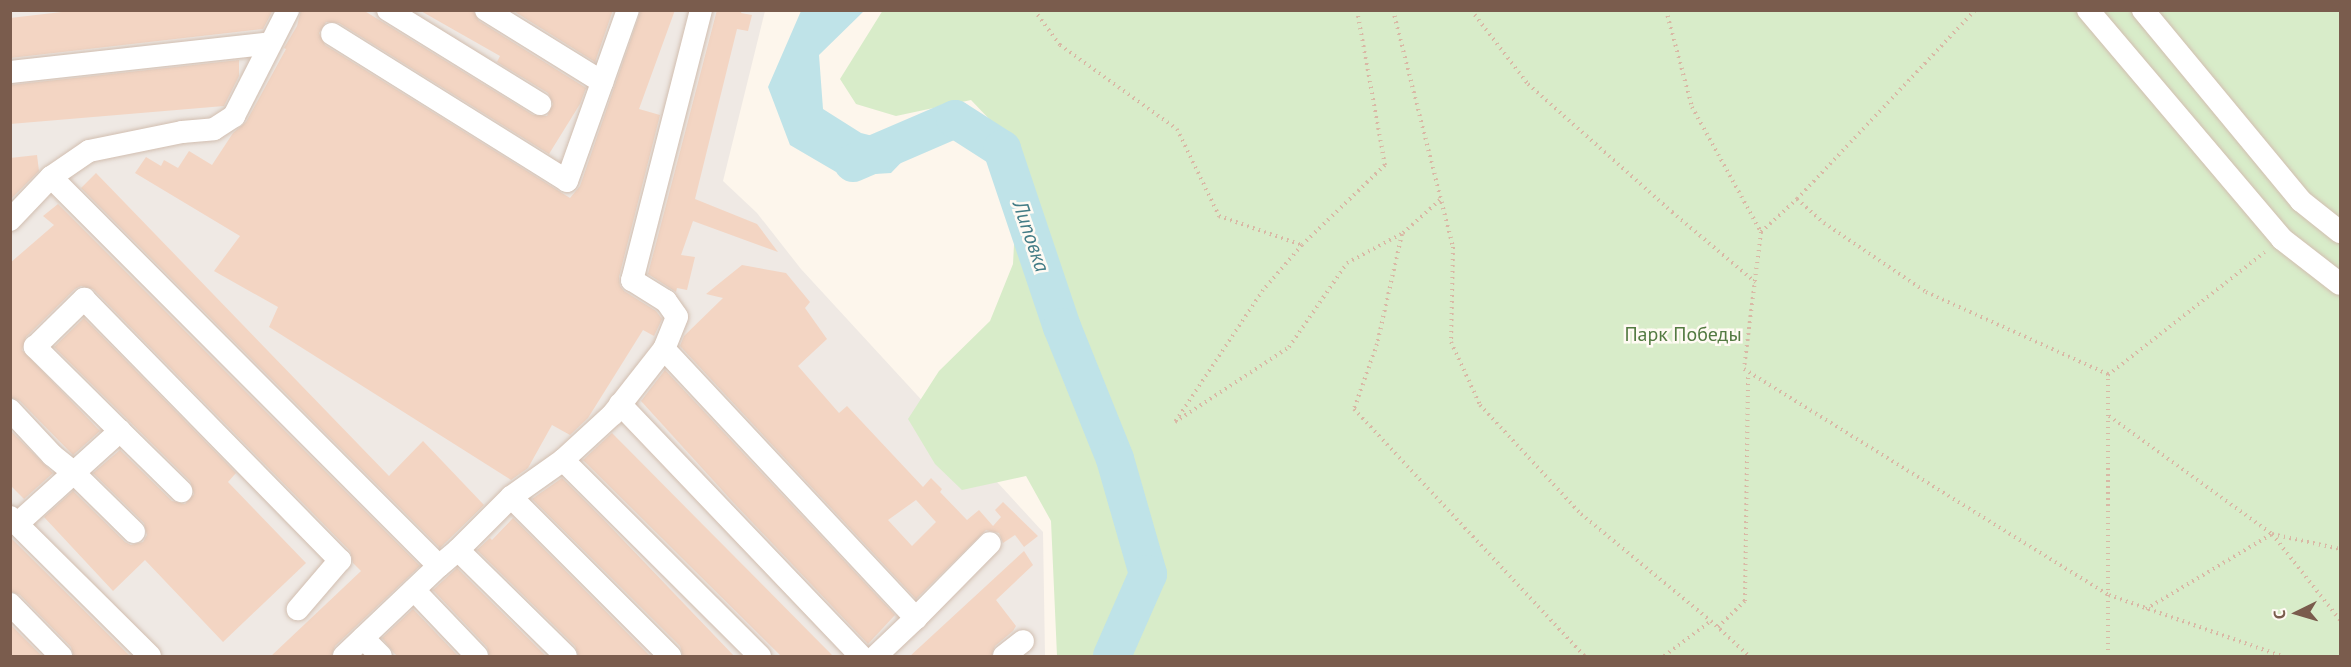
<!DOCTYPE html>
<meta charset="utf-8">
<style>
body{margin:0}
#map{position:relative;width:2351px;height:667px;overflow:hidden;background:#fdf6ec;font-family:"PT Sans",sans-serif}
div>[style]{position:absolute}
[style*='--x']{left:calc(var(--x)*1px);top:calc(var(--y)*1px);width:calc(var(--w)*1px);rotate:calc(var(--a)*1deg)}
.industrial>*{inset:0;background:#efe9e4}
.green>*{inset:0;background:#d8ecc9}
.water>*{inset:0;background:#bfe3e8}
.river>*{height:38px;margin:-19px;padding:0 19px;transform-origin:19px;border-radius:19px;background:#bfe3e8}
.building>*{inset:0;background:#f3d5c3}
.path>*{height:4px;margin-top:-2px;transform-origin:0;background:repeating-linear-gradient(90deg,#d9b8a5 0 1.5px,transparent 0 6px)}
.roads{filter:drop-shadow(0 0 2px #d1beb0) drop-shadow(0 0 2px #d1beb0)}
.minor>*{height:22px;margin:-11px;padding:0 11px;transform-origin:11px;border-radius:11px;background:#fff}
span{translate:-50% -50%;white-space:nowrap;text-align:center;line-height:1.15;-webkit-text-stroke:5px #fffaf3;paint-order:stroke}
.park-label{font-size:20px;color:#537a41}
.water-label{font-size:21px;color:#437c86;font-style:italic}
.frame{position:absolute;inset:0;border:12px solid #7a5c4d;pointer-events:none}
.north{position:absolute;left:2267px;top:583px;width:60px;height:60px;-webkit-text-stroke:4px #fffaf3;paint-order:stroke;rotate:265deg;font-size:16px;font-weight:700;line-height:24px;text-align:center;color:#7a5c4d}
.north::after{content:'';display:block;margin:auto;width:21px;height:27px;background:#7a5c4d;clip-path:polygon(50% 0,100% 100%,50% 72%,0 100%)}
</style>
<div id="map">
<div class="industrial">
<i style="clip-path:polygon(10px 11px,765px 11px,723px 181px,757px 213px,801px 269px,1043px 532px,1045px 656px,11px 656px)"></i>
</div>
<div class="green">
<i style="clip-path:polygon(883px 10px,2340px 11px,2340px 656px,1057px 656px,1051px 521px,1026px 476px,962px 490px,935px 464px,908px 419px,939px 371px,990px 321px,1013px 264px,1019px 150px,971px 100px,896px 116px,856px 104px,840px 79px)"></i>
</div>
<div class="water">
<i style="clip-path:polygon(801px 11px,864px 11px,819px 55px,823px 109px,861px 133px,916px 147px,891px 173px,843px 176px,790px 145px,768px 87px)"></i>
</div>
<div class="river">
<i style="--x:853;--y:163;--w:111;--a:-23.3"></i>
<i style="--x:955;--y:119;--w:56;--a:32.6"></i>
<i style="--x:1002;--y:149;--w:188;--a:71.4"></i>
<i style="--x:1062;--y:327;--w:142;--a:68.1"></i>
<i style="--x:1115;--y:459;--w:120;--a:74"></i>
<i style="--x:1148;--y:574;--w:90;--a:113.7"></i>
</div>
<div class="building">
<i style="clip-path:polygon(79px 10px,273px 10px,263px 29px,10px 58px,10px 18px)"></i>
<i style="clip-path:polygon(301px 10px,363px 10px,533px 115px,547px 116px,553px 104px,548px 93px,497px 62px,500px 56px,419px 10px,473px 10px,479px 21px,586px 88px,580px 104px,549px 154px,339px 23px,326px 22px,319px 33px,325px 45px,570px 198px,580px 186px,641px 10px,675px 10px,639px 109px,660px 115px,619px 277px,620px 286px,624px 291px,656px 311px,662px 319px,654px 336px,643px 330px,588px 418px,570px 435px,552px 425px,528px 468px,511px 480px,269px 327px,278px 307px,214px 271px,240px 236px,135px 173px,146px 157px,161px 166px,164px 160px,178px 168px,189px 151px,212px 165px,233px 133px,246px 122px,286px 49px,284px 48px,297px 26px)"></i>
<i style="clip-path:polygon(512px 10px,613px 10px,595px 62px)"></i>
<i style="clip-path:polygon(717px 10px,742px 10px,741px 13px,752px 15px,748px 31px,737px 29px,695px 199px,757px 224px,778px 252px,693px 221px,681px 255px,695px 257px,687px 290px,677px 288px,676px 292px,648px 274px)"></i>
<i style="clip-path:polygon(239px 60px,239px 76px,224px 106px,10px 124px,10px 85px)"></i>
<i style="clip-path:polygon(37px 155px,39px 171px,10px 200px,10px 158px)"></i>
<i style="clip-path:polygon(96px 173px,389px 476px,423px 441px,484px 505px,440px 548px,81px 188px)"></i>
<i style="clip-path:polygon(58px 204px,420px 566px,335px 646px,331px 657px,270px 657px,361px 571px,353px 563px,350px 551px,93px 289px,81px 286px,75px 289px,26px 337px,22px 350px,100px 431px,73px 455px,20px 401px,10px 397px,10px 263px,54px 225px,43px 216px)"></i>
<i style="clip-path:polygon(evenodd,742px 265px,786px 273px,810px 302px,805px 308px,827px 339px,798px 366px,839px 413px,847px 406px,923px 487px,931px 478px,942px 489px,940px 492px,967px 520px,979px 510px,993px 526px,1001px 517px,995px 510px,1003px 502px,1038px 536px,1024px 547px,1015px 535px,1003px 543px,999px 533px,986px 530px,916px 599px,680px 346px,684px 336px,723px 298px,706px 294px,742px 265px,916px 500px,936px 522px,912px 546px,888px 520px,916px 500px)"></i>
<i style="clip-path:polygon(84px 318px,236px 473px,228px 482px,306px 563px,223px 642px,145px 560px,113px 591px,44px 517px,73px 491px,125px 542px,131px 545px,143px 542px,147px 535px,144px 523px,93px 473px,120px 450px,172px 501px,185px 504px,194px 494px,190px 481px,54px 347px)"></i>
<i style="clip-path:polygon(665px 370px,895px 615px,868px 644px,732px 501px,641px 401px)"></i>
<i style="clip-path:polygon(10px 430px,53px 473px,24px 499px,10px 485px)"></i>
<i style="clip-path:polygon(612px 433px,834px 657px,782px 657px,583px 460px)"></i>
<i style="clip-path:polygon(562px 478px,603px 519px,735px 657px,683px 657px,680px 646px,532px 499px)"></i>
<i style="clip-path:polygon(513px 518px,651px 657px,579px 657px,575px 646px,477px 550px,490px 538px,492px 540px)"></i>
<i style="clip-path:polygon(10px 537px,131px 657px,74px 657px,71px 647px,20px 595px,10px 591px)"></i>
<i style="clip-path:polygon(1024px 551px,1033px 565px,996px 600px,1016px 626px,1013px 631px,995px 646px,991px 657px,909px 657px)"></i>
<i style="clip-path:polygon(457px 568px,547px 657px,490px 657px,487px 647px,433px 590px)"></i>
<i style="clip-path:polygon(413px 609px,459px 657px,398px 657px,394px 653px,382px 638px)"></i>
<i style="clip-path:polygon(10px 624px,43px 657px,10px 657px)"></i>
</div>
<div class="path">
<i style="--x:1034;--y:10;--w:44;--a:53.4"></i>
<i style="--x:1060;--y:45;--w:144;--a:35.7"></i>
<i style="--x:1177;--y:129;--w:97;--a:64.2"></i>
<i style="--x:1219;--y:216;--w:88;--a:19.3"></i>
<i style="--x:1357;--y:10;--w:158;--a:79.8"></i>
<i style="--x:1385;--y:165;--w:115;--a:136.1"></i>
<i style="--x:1302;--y:245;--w:60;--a:130.9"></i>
<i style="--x:1263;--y:290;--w:159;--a:123.7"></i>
<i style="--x:1175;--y:422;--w:136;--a:-33.3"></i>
<i style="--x:1289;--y:347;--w:102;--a:-55.4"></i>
<i style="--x:1347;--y:263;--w:64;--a:-28.2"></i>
<i style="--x:1403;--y:233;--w:51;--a:-41.8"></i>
<i style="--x:1393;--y:10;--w:244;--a:75.8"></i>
<i style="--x:1453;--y:247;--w:95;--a:91.2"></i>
<i style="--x:1451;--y:342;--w:69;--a:65.3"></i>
<i style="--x:1480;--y:405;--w:149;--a:47.2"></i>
<i style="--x:1581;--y:514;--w:168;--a:39.5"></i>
<i style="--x:1711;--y:621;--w:52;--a:42.6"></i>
<i style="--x:1471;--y:10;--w:93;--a:52.4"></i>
<i style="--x:1528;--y:84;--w:193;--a:41.6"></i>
<i style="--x:1672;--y:212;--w:109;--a:40.1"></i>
<i style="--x:1666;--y:10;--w:100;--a:75"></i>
<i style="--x:1692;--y:107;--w:143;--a:61.1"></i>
<i style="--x:1761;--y:232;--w:138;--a:97.1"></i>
<i style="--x:1744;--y:369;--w:429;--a:31.8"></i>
<i style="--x:2109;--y:595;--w:182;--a:19.5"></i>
<i style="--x:1797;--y:199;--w:36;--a:42"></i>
<i style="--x:1824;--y:223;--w:123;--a:34.1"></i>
<i style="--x:1926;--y:292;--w:200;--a:24.3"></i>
<i style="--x:1761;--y:232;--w:49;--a:-42.5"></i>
<i style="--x:1797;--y:199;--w:260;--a:-46.7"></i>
<i style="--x:1402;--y:234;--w:113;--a:102.8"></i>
<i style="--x:1377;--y:344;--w:69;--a:109.5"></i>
<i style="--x:1354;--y:409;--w:338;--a:47"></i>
<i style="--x:2109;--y:416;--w:201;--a:35.9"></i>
<i style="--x:2272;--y:534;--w:70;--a:12.4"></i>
<i style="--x:2146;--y:609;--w:147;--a:-30.8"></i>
<i style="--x:2272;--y:534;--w:110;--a:51.7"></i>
<i style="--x:1718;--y:627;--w:37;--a:-44"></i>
<i style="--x:1745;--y:601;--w:228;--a:-89.2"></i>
<i style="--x:1664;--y:656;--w:59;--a:-36.7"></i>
<i style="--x:2108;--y:656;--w:281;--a:-90"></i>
<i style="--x:2108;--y:375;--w:199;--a:-38.1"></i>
</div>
<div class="roads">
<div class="minor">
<i style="--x:388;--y:10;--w:179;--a:31.7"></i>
<i style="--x:486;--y:10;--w:137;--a:31.8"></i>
<i style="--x:701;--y:10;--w:279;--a:104.3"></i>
<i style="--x:632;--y:280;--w:40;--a:32"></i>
<i style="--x:666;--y:301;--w:19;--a:55"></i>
<i style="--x:677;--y:317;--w:35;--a:112"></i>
<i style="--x:664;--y:349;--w:369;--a:46.9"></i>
<i style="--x:916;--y:618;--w:55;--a:136.5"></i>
<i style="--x:2088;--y:10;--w:300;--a:49.7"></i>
<i style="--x:2282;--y:239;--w:73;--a:37.8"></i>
<i style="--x:2143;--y:10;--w:248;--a:50.4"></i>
<i style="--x:2301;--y:201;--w:50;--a:38.5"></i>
<i style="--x:332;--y:34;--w:277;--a:32"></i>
<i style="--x:567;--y:181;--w:182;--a:-70.4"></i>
<i style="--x:10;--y:72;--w:256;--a:-6.3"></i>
<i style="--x:51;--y:177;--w:549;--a:45.07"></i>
<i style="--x:439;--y:566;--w:25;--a:-40"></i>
<i style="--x:458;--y:550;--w:151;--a:44.5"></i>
<i style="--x:10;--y:220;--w:59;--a:-46.4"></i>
<i style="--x:51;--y:177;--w:46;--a:-34.4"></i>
<i style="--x:89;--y:151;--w:95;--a:-11.5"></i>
<i style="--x:182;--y:132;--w:32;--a:-5"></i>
<i style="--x:214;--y:129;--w:24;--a:-33"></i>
<i style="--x:234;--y:116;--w:119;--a:-63"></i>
<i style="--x:620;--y:404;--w:349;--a:46.3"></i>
<i style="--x:10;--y:410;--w:62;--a:47"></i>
<i style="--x:52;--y:455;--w:28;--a:39"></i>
<i style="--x:74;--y:473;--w:84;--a:44.5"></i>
<i style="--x:120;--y:431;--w:86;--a:44.5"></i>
<i style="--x:563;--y:460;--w:278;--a:44.9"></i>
<i style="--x:511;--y:497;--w:225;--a:45"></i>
<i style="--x:10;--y:517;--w:197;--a:44.8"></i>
<i style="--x:17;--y:524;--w:139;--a:-42.1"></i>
<i style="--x:120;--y:431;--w:120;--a:-135.3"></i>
<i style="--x:35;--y:347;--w:69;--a:-44.4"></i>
<i style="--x:84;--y:299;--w:366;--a:45.6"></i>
<i style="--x:340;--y:560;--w:65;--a:130.6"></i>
<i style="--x:458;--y:550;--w:75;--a:-45"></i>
<i style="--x:511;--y:497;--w:64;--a:-35.4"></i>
<i style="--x:563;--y:460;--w:68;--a:-42.6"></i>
<i style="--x:613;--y:414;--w:83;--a:-51.9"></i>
<i style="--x:414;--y:590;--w:91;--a:46.3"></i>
<i style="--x:10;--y:604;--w:73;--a:45.6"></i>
<i style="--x:916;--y:618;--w:105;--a:-45.4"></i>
<i style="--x:363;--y:638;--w:25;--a:45"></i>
<i style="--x:344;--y:656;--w:131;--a:-43.5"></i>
<i style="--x:1004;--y:656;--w:24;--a:-38"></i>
</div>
</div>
<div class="park-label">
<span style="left:1683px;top:334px">Парк Победы</span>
</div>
<div class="water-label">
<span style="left:1031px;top:236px;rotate:71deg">Липовка</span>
</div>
<div class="frame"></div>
<div class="north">С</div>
</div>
